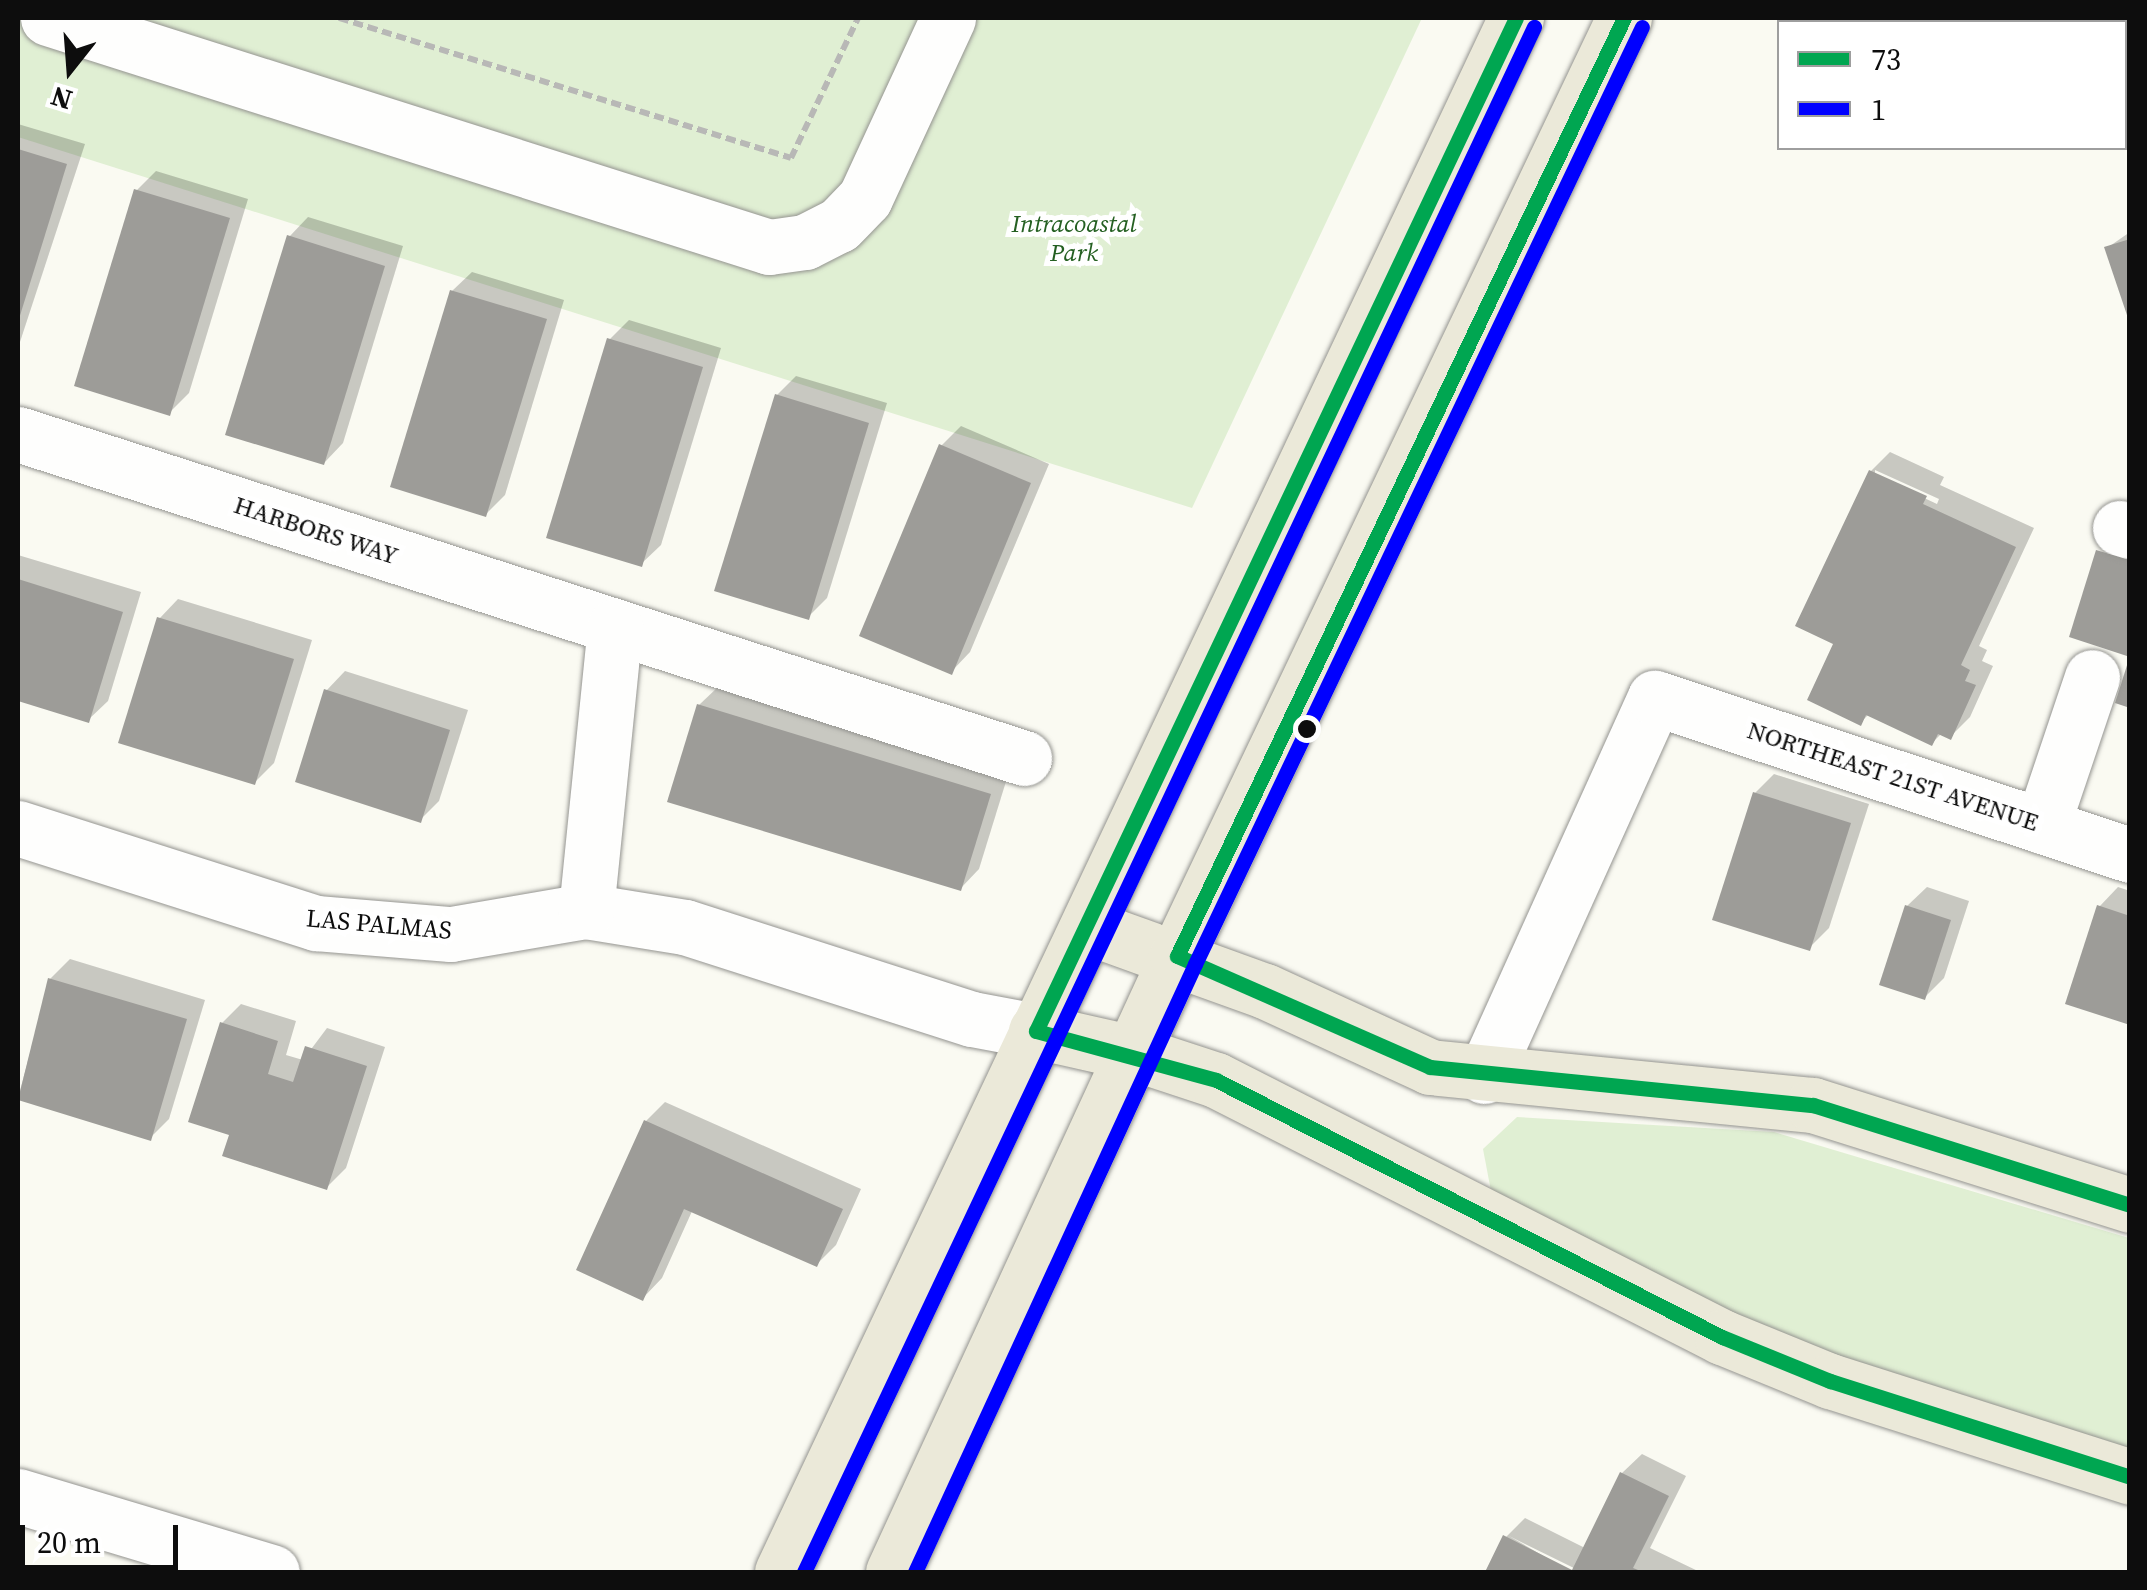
<!DOCTYPE html>
<style>
body{margin:0}
#map{position:relative;width:2147px;height:1590px;overflow:hidden;background:#fafaf2;font-family:"Source Serif 4",serif}
div>[style]{position:absolute}
[style*='--x']{left:calc(var(--x)*1px);top:calc(var(--y)*1px);width:calc(var(--w)*1px);rotate:calc(var(--a)*1deg)}
.green>*{inset:0;background:#e0efd3}
.shadow>*{inset:0;background:#0003}
.building>*{inset:0;background:#9d9c98}
.path>*{height:6px;margin-top:-3px;transform-origin:0;background:repeating-linear-gradient(90deg,#b8b8b6 0 10px,transparent 0 15px)}
.roads{filter:drop-shadow(0 0 2px #949490) drop-shadow(0 0 2px #949490)}
.minor>*{height:55px;margin:-27.5px;padding:0 27.5px;transform-origin:27.5px;border-radius:27.5px;background:#fefefd}
.major>*{height:55px;margin:-27.5px;padding:0 27.5px;transform-origin:27.5px;border-radius:27.5px;background:#ebe9d9}
.bus-1>*{height:15px;margin:-7.5px;padding:0 7.5px;transform-origin:7.5px;border-radius:7.5px;background:#00a651}
.bus-2>*{height:15px;margin:-7.5px;padding:0 7.5px;transform-origin:7.5px;border-radius:7.5px;background:#00f}
.dots>*{width:28px;height:28px;translate:-50% -50%;box-sizing:border-box;border:5px solid #fff;border-radius:50%}
span{translate:-50% -50%;white-space:nowrap;text-align:center;line-height:1.15;-webkit-text-stroke:10px #fff;paint-order:stroke}
.park-label{font-size:25px;color:#256022;font-style:italic}
.street-label{font-size:25px;color:#0d0d0d}
.frame{position:absolute;inset:0;border:20px solid #0d0d0d;pointer-events:none}
.legend{position:absolute;left:1777px;top:20px;width:350px;height:130px;box-sizing:border-box;background:#fff;border:2px solid #9e9e9e;margin:0;padding:12px 18px;list-style:none;font-size:30px;color:#0d0d0d}
.legend li{display:flex;align-items:center;gap:20px;height:50px}
.legend b{width:50px;border:2px solid #9e9e9e}
.north{position:absolute;left:20px;top:20px;width:100px;height:100px;-webkit-text-stroke:8px #fff;paint-order:stroke;rotate:197deg;font-size:28px;font-weight:700;line-height:40px;text-align:center;color:#0d0d0d}
.north::after{content:'';display:block;margin:auto;width:35px;height:45px;background:#0d0d0d;clip-path:polygon(50% 0,100% 100%,50% 72%,0 100%)}
.scale{position:absolute;left:20px;top:1525px;width:158px;height:45px;box-sizing:border-box;border:5px solid #0d0d0d;border-top:0;padding-left:12px;font-size:30px;line-height:35px;white-space:nowrap;color:#0d0d0d;-webkit-text-stroke:8px #fff;paint-order:stroke}
</style>
<div id="map">
<div class="green">
<i style="clip-path:polygon(18px 18px,1422px 18px,1192px 508px,18px 137px)"></i>
<i style="clip-path:polygon(1517px 1117px,1774px 1132px,2129px 1238px,2129px 1458px,1804px 1350px,1491px 1191px,1483px 1149px)"></i>
</div>
<div class="shadow">
<i style="clip-path:polygon(18px 124px,85px 144px,18px 348px)"></i>
<i style="clip-path:polygon(156px 171px,248px 199px,189px 393px,169px 413px,137px 190px)"></i>
<i style="clip-path:polygon(308px 217px,403px 246px,343px 443px,324px 463px,289px 237px)"></i>
<i style="clip-path:polygon(2130px 232px,2130px 315px,2107px 248px)"></i>
<i style="clip-path:polygon(472px 272px,564px 300px,505px 495px,486px 514px,452px 291px)"></i>
<i style="clip-path:polygon(629px 320px,721px 348px,661px 545px,641px 564px,610px 339px)"></i>
<i style="clip-path:polygon(796px 376px,887px 403px,827px 598px,808px 617px,777px 395px)"></i>
<i style="clip-path:polygon(961px 426px,1049px 464px,970px 652px,951px 672px,942px 445px)"></i>
<i style="clip-path:polygon(evenodd,1890px 452px,1944px 477px,1940px 485px,2034px 528px,1979px 646px,1987px 650px,1982px 661px,1993px 666px,1970px 717px,1950px 737px,1942px 733px,1932px 743px,1869px 714px,1860px 723px,1837px 643px,1871px 471px,1890px 452px,1875px 470px,1939px 499px,1937px 504px,1875px 475px,1875px 470px)"></i>
<i style="clip-path:polygon(18px 555px,141px 592px,108px 701px,88px 720px,18px 699px)"></i>
<i style="clip-path:polygon(178px 599px,312px 640px,274px 763px,255px 782px,159px 619px)"></i>
<i style="clip-path:polygon(345px 671px,468px 710px,439px 801px,420px 820px,326px 691px)"></i>
<i style="clip-path:polygon(719px 686px,1008px 775px,979px 869px,960px 889px,699px 705px)"></i>
<i style="clip-path:polygon(1774px 774px,1869px 804px,1829px 928px,1809px 948px,1755px 793px)"></i>
<i style="clip-path:polygon(1927px 887px,1969px 901px,1944px 978px,1924px 998px,1907px 906px)"></i>
<i style="clip-path:polygon(2118px 887px,2130px 891px,2130px 1022px,2099px 907px)"></i>
<i style="clip-path:polygon(70px 959px,205px 1000px,169px 1119px,150px 1138px,18px 1098px,50px 979px)"></i>
<i style="clip-path:polygon(241px 1004px,296px 1021px,286px 1055px,303px 1060px,327px 1028px,385px 1047px,346px 1168px,326px 1188px,232px 1133px,222px 1023px)"></i>
<i style="clip-path:polygon(665px 1102px,861px 1189px,836px 1245px,817px 1264px,693px 1209px,662px 1278px,643px 1298px,646px 1121px)"></i>
<i style="clip-path:polygon(1642px 1454px,1686px 1476px,1650px 1548px,1700px 1572px,1582px 1572px,1509px 1536px,1571px 1572px,1488px 1572px,1506px 1537px,1525px 1518px,1585px 1548px,1622px 1473px)"></i>
</div>
<div class="building">
<i style="clip-path:polygon(18px 149px,67px 164px,18px 322px)"></i>
<i style="clip-path:polygon(134px 189px,230px 218px,170px 416px,74px 386px)"></i>
<i style="clip-path:polygon(287px 235px,385px 266px,324px 465px,225px 435px)"></i>
<i style="clip-path:polygon(2130px 239px,2130px 321px,2129px 321px,2104px 247px)"></i>
<i style="clip-path:polygon(450px 290px,547px 319px,486px 517px,390px 487px)"></i>
<i style="clip-path:polygon(607px 338px,703px 367px,642px 567px,546px 538px)"></i>
<i style="clip-path:polygon(775px 394px,869px 423px,809px 620px,714px 591px)"></i>
<i style="clip-path:polygon(939px 444px,1031px 483px,952px 675px,859px 636px)"></i>
<i style="clip-path:polygon(1869px 470px,1927px 496px,1923px 504px,2016px 547px,1961px 665px,1970px 670px,1965px 681px,1976px 685px,1951px 740px,1938px 734px,1932px 746px,1866px 715px,1861px 726px,1807px 700px,1833px 644px,1795px 626px)"></i>
<i style="clip-path:polygon(2096px 550px,2130px 560px,2130px 657px,2069px 637px)"></i>
<i style="clip-path:polygon(18px 579px,123px 612px,89px 723px,18px 701px)"></i>
<i style="clip-path:polygon(157px 617px,294px 659px,255px 785px,118px 743px)"></i>
<i style="clip-path:polygon(2129px 659px,2130px 659px,2130px 708px,2115px 703px)"></i>
<i style="clip-path:polygon(324px 689px,450px 730px,421px 823px,295px 782px)"></i>
<i style="clip-path:polygon(697px 704px,991px 794px,961px 891px,667px 802px)"></i>
<i style="clip-path:polygon(1753px 792px,1851px 823px,1810px 951px,1712px 920px)"></i>
<i style="clip-path:polygon(1905px 905px,1951px 920px,1925px 1000px,1879px 985px)"></i>
<i style="clip-path:polygon(2097px 905px,2130px 916px,2130px 1025px,2065px 1004px)"></i>
<i style="clip-path:polygon(48px 978px,187px 1019px,151px 1141px,18px 1100px)"></i>
<i style="clip-path:polygon(220px 1022px,278px 1041px,268px 1074px,293px 1082px,305px 1046px,367px 1066px,327px 1190px,222px 1156px,229px 1135px,188px 1122px)"></i>
<i style="clip-path:polygon(644px 1120px,843px 1209px,817px 1267px,684px 1209px,643px 1301px,576px 1270px)"></i>
<i style="clip-path:polygon(1620px 1472px,1669px 1496px,1633px 1568px,1643px 1572px,1485px 1572px,1503px 1535px,1572px 1570px)"></i>
</div>
<div class="path">
<i style="--x:339;--y:18;--w:473;--a:17.2"></i>
<i style="--x:791;--y:158;--w:155;--a:-64.4"></i>
</div>
<div class="roads">
<div class="minor">
<i style="--x:48;--y:18;--w:756;--a:17.62"></i>
<i style="--x:769;--y:247;--w:36;--a:-8"></i>
<i style="--x:805;--y:242;--w:38;--a:-27"></i>
<i style="--x:839;--y:225;--w:37;--a:-46"></i>
<i style="--x:865;--y:198;--w:198;--a:-65.2"></i>
<i style="--x:18;--y:434;--w:1057;--a:17.85"></i>
<i style="--x:2120;--y:528;--w:10;--a:17"></i>
<i style="--x:2042;--y:826;--w:157;--a:-71.4"></i>
<i style="--x:18;--y:828;--w:313;--a:17.7"></i>
<i style="--x:316;--y:923;--w:135;--a:4.7"></i>
<i style="--x:451;--y:934;--w:137;--a:-9.7"></i>
<i style="--x:586;--y:911;--w:100;--a:9.2"></i>
<i style="--x:685;--y:927;--w:301;--a:17.8"></i>
<i style="--x:972;--y:1019;--w:65;--a:10.6"></i>
<i style="--x:586;--y:911;--w:286;--a:-84.2"></i>
<i style="--x:1484;--y:1076;--w:415;--a:-65.7"></i>
<i style="--x:1655;--y:698;--w:500;--a:18.29"></i>
<i style="--x:18;--y:1496;--w:265;--a:16.7"></i>
</div>
<div class="major">
<i style="--x:1088;--y:927;--w:188;--a:19.9"></i>
<i style="--x:1265;--y:991;--w:182;--a:24.7"></i>
<i style="--x:1430;--y:1067;--w:385;--a:5.7"></i>
<i style="--x:1813;--y:1105;--w:332;--a:17.5"></i>
<i style="--x:1036;--y:1031;--w:100;--a:12.7"></i>
<i style="--x:1134;--y:1053;--w:86;--a:18.2"></i>
<i style="--x:1216;--y:1080;--w:568;--a:26.93"></i>
<i style="--x:1722;--y:1337;--w:117;--a:22.2"></i>
<i style="--x:1830;--y:1381;--w:315;--a:17.7"></i>
<i style="--x:782;--y:1572;--w:1719;--a:-64.72"></i>
<i style="--x:893;--y:1572;--w:678;--a:-65.25"></i>
<i style="--x:1177;--y:956;--w:1039;--a:-64.52"></i>
</div>
</div>
<div class="bus-1">
<i style="--x:1177;--y:956;--w:1039;--a:-64.52"></i>
<i style="--x:1177;--y:956;--w:276;--a:23.7"></i>
<i style="--x:1430;--y:1067;--w:385;--a:5.7"></i>
<i style="--x:1813;--y:1105;--w:332;--a:17.5"></i>
<i style="--x:1036;--y:1031;--w:187;--a:15.2"></i>
<i style="--x:1216;--y:1080;--w:568;--a:26.93"></i>
<i style="--x:1722;--y:1337;--w:117;--a:22.2"></i>
<i style="--x:1830;--y:1381;--w:315;--a:17.7"></i>
<i style="--x:1036;--y:1031;--w:1121;--a:-64.65"></i>
</div>
<div class="bus-2">
<i style="--x:804;--y:1572;--w:1709;--a:-64.71"></i>
<i style="--x:915;--y:1572;--w:669;--a:-65.27"></i>
<i style="--x:1195;--y:964;--w:1038;--a:-64.5"></i>
</div>
<div class="dots">
<i style="left:1307px;top:729px;background:#0d0d0d"></i>
</div>
<div class="park-label">
<span style="left:1074px;top:238px">Intracoastal<br>Park</span>
</div>
<div class="street-label">
<span style="left:316px;top:530px;rotate:18deg">HARBORS WAY</span>
<span style="left:1893px;top:776px;rotate:18deg">NORTHEAST 21ST AVENUE</span>
<span style="left:379px;top:924px;rotate:5deg">LAS PALMAS</span>
</div>
<div class="frame"></div>
<ul class="legend">
<li><b style="height:12px;background:#00a651"></b>73</li>
<li><b style="height:12px;background:#00f"></b>1</li>
</ul>
<div class="north">N</div>
<div class="scale">20 m</div>
</div>
